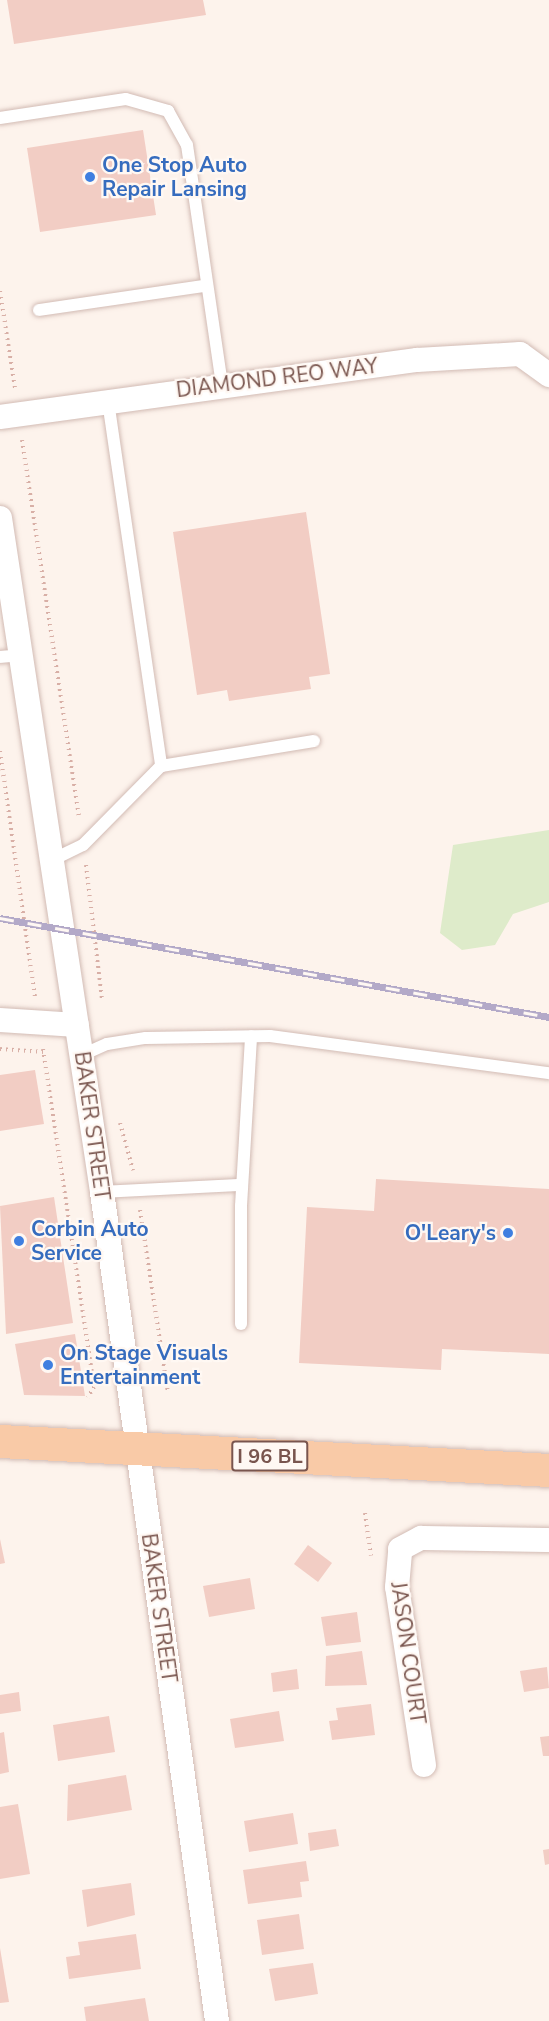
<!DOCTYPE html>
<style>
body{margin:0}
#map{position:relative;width:549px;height:2021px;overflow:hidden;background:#fdf3ec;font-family:"Nunito Sans",sans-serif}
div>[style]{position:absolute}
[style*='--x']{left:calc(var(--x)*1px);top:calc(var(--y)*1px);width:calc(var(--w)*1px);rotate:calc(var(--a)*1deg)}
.green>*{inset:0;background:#deebca}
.building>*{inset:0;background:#f2cdc4}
.path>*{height:4px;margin-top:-2px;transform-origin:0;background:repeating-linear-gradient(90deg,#d8afa6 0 1.5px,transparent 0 6px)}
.roads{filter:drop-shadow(0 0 2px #d2bbb4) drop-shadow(0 0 2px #d2bbb4)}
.service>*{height:12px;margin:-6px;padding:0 6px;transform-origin:6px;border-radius:6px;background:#fff}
.minor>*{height:24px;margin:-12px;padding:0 12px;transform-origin:12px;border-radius:12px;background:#fff}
.primary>*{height:33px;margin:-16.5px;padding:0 16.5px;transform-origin:16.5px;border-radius:16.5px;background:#f9caa7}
.rail>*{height:7px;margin-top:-3.5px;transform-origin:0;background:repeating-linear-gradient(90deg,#fff8f3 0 14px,#b3a9c8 0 28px);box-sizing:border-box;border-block:2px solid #b3a9c8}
.dots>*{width:16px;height:16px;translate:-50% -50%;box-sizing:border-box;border:3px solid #fff8f3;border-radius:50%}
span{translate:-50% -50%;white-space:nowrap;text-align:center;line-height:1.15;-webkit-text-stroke:4.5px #fff8f3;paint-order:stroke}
.shield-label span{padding:2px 4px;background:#fff8f3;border:2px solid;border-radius:4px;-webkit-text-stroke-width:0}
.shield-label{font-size:20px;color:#79554e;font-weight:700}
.shop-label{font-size:21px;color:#366cbe;font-weight:700}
.left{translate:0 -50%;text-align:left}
.right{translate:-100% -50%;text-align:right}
.street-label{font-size:21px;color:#79554e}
</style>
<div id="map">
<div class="green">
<i style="clip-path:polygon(549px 830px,549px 902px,513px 914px,495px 945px,462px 950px,440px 933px,453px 845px)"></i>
</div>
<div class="building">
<i style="clip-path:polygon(7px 0,203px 0,206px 15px,14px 44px)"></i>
<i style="clip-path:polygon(143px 130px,156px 215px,40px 232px,27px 148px)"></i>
<i style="clip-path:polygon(306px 512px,330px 674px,309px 677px,311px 689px,229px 701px,227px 690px,197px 695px,173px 532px)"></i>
<i style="clip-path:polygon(35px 1070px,44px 1124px,0 1131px,0 1075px)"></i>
<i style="clip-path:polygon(376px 1179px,549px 1189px,549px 1354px,442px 1349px,441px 1370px,299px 1363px,307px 1207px,374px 1211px)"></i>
<i style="clip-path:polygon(54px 1197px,73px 1323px,6px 1334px,0 1206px)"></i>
<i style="clip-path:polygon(75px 1334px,85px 1396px,24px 1395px,15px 1344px)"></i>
<i style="clip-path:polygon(0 1539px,5px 1563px,0 1564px)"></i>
<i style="clip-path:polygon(308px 1545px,332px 1563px,318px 1582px,294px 1564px)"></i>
<i style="clip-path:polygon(250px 1578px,255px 1609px,209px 1617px,203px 1586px)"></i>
<i style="clip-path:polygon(357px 1612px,361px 1642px,326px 1646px,321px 1617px)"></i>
<i style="clip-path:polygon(362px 1651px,367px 1685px,325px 1686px,326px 1656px)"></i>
<i style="clip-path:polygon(547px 1667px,549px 1688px,524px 1692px,520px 1671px)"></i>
<i style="clip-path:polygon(297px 1669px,299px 1689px,273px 1692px,271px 1673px)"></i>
<i style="clip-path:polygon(19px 1692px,21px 1711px,0 1714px,0 1695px)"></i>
<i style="clip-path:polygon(371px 1704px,375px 1735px,332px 1740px,329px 1721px,338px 1720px,336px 1708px)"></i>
<i style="clip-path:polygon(279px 1711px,284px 1741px,235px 1748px,230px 1719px)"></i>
<i style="clip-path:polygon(109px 1716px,115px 1752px,58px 1761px,53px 1725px)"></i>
<i style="clip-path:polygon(4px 1732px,9px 1772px,0 1774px,0 1733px)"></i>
<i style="clip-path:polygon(549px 1736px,549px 1756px,543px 1756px,540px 1737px)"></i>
<i style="clip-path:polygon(126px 1775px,132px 1810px,67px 1821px,68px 1785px)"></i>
<i style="clip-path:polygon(18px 1804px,30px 1874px,0 1879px,0 1807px)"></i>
<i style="clip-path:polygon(293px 1813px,298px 1844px,249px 1852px,244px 1821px)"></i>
<i style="clip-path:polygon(336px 1829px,339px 1846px,310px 1851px,308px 1833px)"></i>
<i style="clip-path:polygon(549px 1849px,549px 1864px,545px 1865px,543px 1850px)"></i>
<i style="clip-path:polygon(306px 1861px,309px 1881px,300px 1882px,302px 1897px,248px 1904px,243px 1870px)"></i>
<i style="clip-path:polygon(131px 1883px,135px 1915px,87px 1927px,82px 1890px)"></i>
<i style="clip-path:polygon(299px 1914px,304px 1949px,262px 1955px,257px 1920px)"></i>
<i style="clip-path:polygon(136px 1934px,141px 1969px,69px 1979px,66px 1957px,80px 1955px,78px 1942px)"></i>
<i style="clip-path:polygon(0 1948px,9px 2002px,0 2003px)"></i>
<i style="clip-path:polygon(313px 1963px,318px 1994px,275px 2001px,269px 1969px)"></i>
<i style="clip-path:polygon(145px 1998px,149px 2021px,86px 2021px,84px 2007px)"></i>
</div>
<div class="path">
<i style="--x:0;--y:291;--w:98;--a:81.2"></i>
<i style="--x:22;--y:440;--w:383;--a:81.4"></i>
<i style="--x:0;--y:751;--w:248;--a:81.9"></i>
<i style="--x:86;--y:865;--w:136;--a:83.2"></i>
<i style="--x:0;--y:1049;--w:44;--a:3.9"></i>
<i style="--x:43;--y:1049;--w:342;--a:81.4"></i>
<i style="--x:94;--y:1387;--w:12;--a:121"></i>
<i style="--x:120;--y:1123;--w:49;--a:74.5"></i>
<i style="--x:140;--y:1210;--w:184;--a:81.3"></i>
<i style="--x:365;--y:1513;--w:43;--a:82.1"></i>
</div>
<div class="roads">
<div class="service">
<i style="--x:0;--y:118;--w:127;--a:-8.6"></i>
<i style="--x:126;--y:99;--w:44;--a:15.9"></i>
<i style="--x:168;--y:111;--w:39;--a:61"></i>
<i style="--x:187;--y:145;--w:243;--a:81.7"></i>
<i style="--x:39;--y:310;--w:167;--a:-8.3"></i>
<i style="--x:108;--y:401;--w:369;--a:81.7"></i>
<i style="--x:0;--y:657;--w:21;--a:-5"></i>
<i style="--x:52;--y:860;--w:34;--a:-26"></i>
<i style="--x:83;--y:845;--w:111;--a:-45.4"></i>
<i style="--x:161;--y:766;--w:155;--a:-9.3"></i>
<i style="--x:82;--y:1055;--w:27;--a:-24"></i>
<i style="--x:107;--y:1044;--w:39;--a:-9"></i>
<i style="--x:146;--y:1038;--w:124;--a:-0.9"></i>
<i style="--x:270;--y:1036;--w:281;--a:7.6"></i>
<i style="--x:102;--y:1192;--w:140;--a:-2.9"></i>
<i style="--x:241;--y:1324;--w:118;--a:-90"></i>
<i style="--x:241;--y:1206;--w:170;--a:-86.6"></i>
</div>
<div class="minor">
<i style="--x:0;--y:417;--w:421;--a:-7.8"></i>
<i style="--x:417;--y:360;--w:103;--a:-3.3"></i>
<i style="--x:520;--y:354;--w:36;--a:36"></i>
<i style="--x:0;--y:518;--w:682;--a:81.39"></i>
<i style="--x:102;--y:1192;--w:837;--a:82.1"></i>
<i style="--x:0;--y:1020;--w:77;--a:3.7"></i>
<i style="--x:424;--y:1765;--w:180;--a:-98.6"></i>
<i style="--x:397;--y:1587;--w:38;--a:-85"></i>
<i style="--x:400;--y:1549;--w:24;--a:-28"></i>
<i style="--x:421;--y:1538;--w:128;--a:0.9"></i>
</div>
<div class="primary">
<i style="--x:0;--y:1441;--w:550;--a:3.02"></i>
</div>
</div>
<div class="rail">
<i style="--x:0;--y:918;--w:558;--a:10.22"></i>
</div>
<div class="dots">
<i style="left:90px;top:177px;background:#3f7fe0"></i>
<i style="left:508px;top:1233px;background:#3f7fe0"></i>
<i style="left:19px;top:1241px;background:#3f7fe0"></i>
<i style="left:48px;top:1365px;background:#3f7fe0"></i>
</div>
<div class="shield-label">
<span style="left:270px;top:1456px">I 96 BL</span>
</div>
<div class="shop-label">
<span class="left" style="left:102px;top:177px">One Stop Auto<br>Repair Lansing</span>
<span class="left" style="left:31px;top:1241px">Corbin Auto<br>Service</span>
<span class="right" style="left:496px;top:1233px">O'Leary's</span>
<span class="left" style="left:60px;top:1365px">On Stage Visuals<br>Entertainment</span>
</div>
<div class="street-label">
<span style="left:277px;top:378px;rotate:-7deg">DIAMOND REO WAY</span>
<span style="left:92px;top:1126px;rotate:82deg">BAKER STREET</span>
<span style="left:159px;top:1608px;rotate:82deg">BAKER STREET</span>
<span style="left:408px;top:1653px;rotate:82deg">JASON COURT</span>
</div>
</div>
